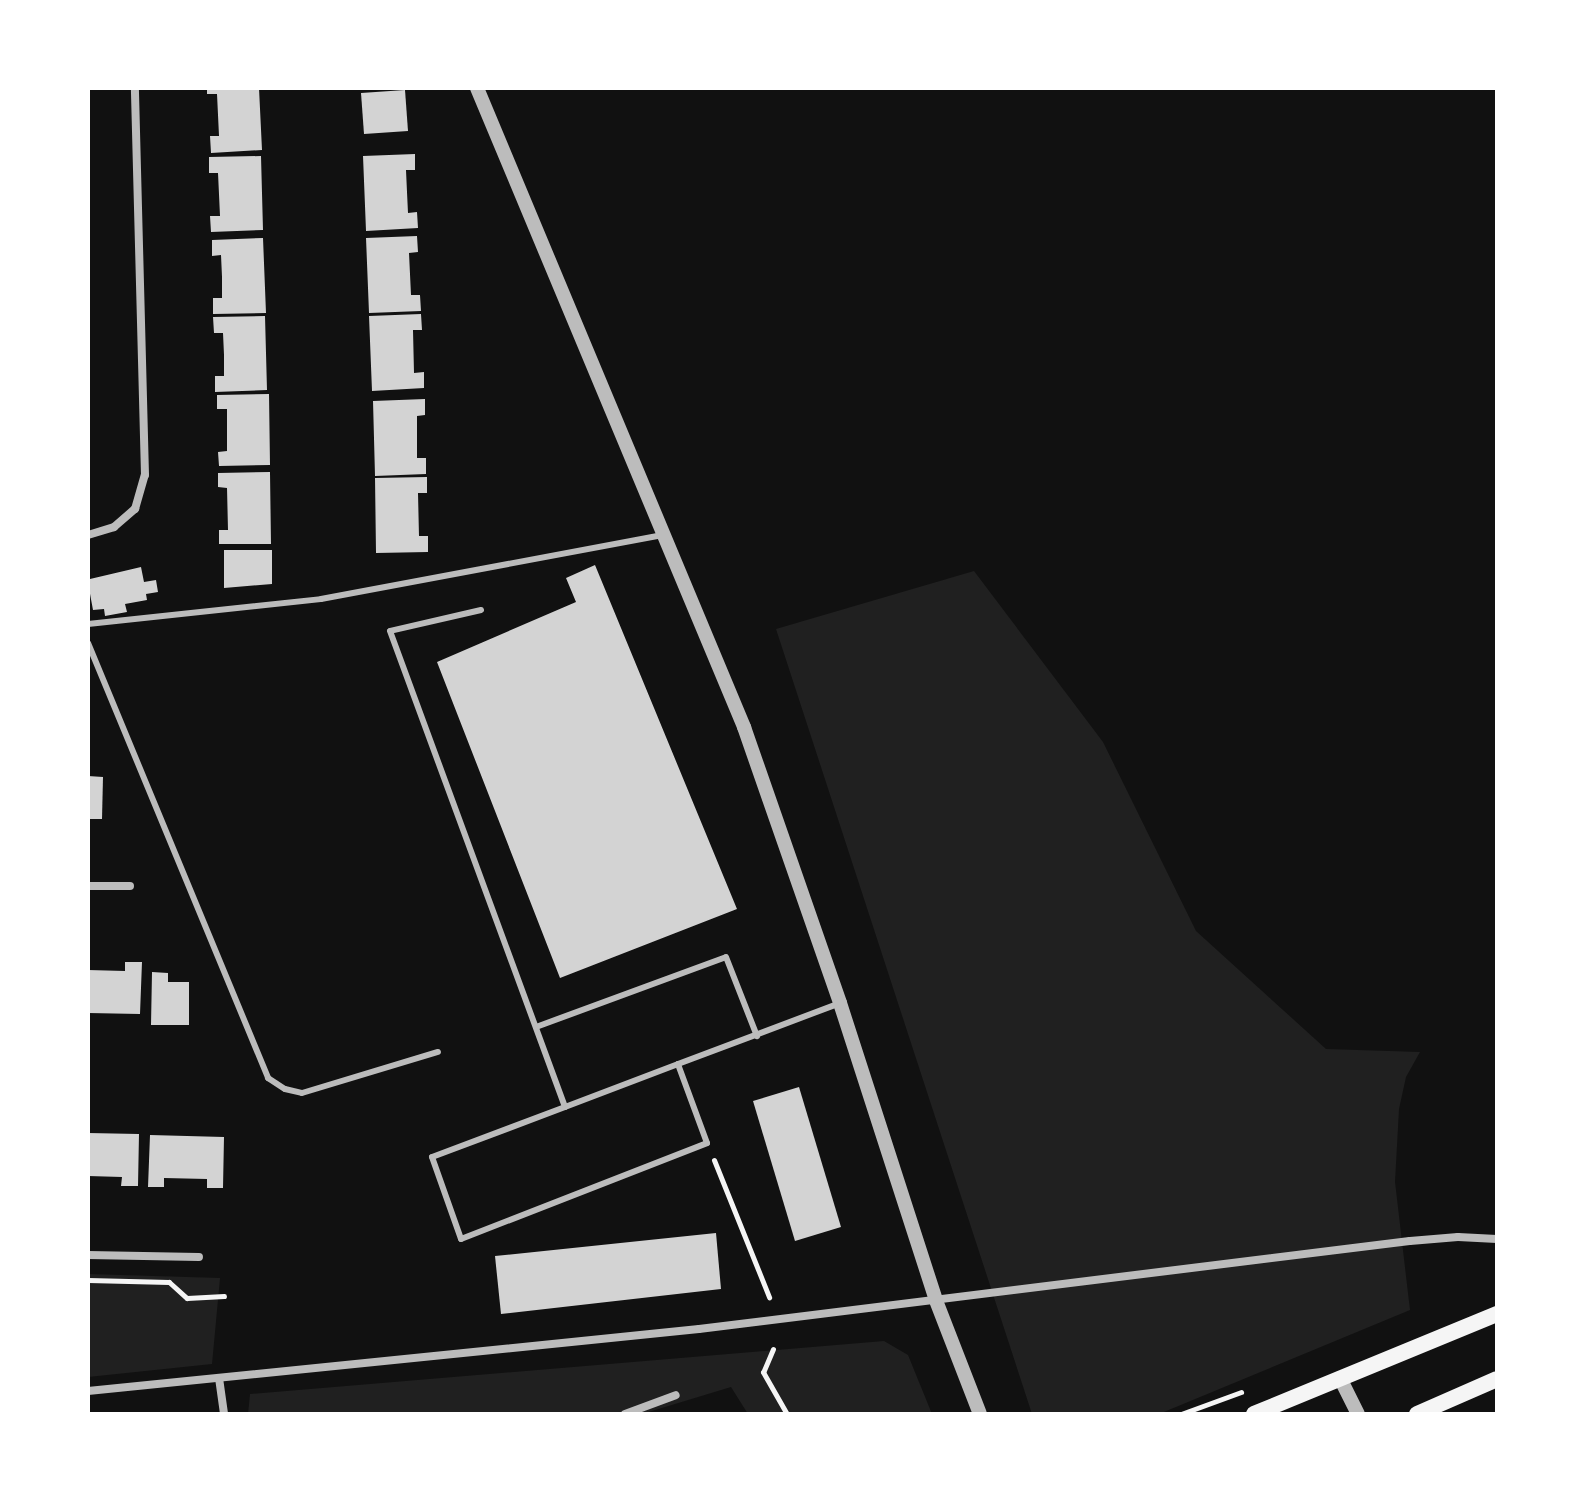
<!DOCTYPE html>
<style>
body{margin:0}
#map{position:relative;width:1585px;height:1502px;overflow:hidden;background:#111;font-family:Barlow,sans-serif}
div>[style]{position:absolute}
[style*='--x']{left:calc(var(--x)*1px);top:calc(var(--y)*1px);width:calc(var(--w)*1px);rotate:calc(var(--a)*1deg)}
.green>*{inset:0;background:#202020}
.building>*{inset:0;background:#d3d3d3}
.path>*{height:5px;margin:-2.5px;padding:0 2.5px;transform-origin:2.5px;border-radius:2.5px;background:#f5f5f5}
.service>*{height:6px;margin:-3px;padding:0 3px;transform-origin:3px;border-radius:3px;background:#bcbcbc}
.minor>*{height:8px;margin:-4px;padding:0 4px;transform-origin:4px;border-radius:4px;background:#bcbcbc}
.tertiary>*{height:14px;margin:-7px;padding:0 7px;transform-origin:7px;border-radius:7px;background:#bcbcbc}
.secondary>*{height:16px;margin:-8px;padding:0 8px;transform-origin:8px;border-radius:8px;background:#f5f5f5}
span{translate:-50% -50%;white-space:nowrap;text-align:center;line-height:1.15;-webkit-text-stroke:8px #fff;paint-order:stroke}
.frame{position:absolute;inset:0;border:90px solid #fff;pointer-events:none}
</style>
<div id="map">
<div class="green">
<i style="clip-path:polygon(974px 571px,1103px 742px,1196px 931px,1326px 1049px,1420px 1052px,1406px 1077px,1399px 1109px,1395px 1182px,1410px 1310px,1159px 1414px,1032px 1414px,776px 629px)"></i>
<i style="clip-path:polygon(88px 1274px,220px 1278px,212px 1364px,88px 1377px)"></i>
<i style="clip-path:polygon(884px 1341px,908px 1355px,932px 1414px,748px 1414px,731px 1387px,642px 1414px,248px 1414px,250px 1394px)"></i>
</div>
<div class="building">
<i style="clip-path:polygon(207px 88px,259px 88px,262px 150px,211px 153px,210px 136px,219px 136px,217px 94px,207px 94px)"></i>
<i style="clip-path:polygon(405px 90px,408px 131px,364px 134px,361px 93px)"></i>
<i style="clip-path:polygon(415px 154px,415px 170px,406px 170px,407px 192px,408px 213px,417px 212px,418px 228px,366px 231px,363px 156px)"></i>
<i style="clip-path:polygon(261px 156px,263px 230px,211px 232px,210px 216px,220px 216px,218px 173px,209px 173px,209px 157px)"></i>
<i style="clip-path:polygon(417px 236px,418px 252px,409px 253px,411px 295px,420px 295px,421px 311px,369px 313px,366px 238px)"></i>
<i style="clip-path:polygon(263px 238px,266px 313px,213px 314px,213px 298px,222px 298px,222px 277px,221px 255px,212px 256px,212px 240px)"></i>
<i style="clip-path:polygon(421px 314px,422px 330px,413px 330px,414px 373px,424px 372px,424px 388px,372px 391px,369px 316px)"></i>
<i style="clip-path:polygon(265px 316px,267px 390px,215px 392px,215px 376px,224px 376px,224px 355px,223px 333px,214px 333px,213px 317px)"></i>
<i style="clip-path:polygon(269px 394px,270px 465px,219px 466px,218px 452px,227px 451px,227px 409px,217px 409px,217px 395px)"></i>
<i style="clip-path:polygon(425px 399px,425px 415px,417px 416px,417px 458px,426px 458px,426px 474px,375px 476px,373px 401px)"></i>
<i style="clip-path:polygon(270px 472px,271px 544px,219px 544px,219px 530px,228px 530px,227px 488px,218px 487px,218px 473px)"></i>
<i style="clip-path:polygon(427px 477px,427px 493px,418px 493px,419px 536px,428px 536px,428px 552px,376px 553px,375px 478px)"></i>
<i style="clip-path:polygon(224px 550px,272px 550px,272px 584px,224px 588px)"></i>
<i style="clip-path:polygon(595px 565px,737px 909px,560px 978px,437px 662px,576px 602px,566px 578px)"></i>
<i style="clip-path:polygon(141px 567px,144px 582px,156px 580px,158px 592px,146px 594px,147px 600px,125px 604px,127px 612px,105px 616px,104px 609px,93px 610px,88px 583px,90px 579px)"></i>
<i style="clip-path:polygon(88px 776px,103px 777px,102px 819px,88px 819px)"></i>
<i style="clip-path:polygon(125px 962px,142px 962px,140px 1014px,88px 1013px,88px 970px,125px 971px)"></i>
<i style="clip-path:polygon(152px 972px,168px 973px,168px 982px,189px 982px,189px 1025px,151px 1025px)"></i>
<i style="clip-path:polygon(799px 1087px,841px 1227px,795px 1241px,753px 1101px)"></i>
<i style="clip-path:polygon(88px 1133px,139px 1134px,138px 1186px,121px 1186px,122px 1177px,88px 1176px)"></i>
<i style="clip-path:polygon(150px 1135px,224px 1137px,223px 1188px,207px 1188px,207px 1179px,164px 1178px,164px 1187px,148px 1187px)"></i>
<i style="clip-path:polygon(716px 1233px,721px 1289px,501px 1314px,495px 1256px)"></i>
</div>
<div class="path">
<i style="--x:714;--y:1160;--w:148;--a:68.1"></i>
<i style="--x:88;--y:1280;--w:81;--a:1.4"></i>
<i style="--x:169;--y:1282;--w:24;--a:42"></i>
<i style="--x:187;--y:1298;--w:37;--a:-3"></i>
<i style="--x:773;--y:1349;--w:25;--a:113"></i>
<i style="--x:763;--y:1372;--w:48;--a:60.3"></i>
<i style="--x:1181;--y:1414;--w:64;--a:-20.1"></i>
</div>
<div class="service">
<i style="--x:481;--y:610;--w:93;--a:167"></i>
<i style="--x:390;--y:631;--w:507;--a:69.81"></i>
<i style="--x:565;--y:1107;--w:142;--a:159.4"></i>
<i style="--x:432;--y:1157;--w:87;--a:70.5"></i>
<i style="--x:461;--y:1239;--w:264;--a:-21.3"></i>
<i style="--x:707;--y:1143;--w:84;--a:-110.2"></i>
<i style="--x:678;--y:1064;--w:173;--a:-20.6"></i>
<i style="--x:88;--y:624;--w:234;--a:-6.1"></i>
<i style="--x:321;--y:599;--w:349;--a:-10.6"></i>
<i style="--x:88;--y:643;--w:471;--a:67.5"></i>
<i style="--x:268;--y:1078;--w:20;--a:33"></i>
<i style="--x:285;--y:1089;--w:17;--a:13"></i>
<i style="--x:302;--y:1093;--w:142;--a:-16.8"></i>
<i style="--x:536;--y:1027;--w:202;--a:-20.2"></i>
<i style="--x:726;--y:957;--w:85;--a:68.6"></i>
<i style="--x:565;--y:1107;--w:121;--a:-20.8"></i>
</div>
<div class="minor">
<i style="--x:88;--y:535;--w:27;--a:-17"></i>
<i style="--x:114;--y:527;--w:28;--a:-41"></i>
<i style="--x:135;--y:509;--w:35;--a:-74"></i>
<i style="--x:145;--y:475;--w:387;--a:-91.5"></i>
<i style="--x:88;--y:886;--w:42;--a:0"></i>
<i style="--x:88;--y:1255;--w:111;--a:1"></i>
<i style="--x:219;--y:1378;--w:36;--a:82"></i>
<i style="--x:88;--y:1391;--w:614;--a:-5.79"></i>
<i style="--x:699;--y:1329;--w:716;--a:-7.06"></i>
<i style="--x:1410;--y:1241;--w:48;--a:-4.8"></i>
<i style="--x:1458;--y:1237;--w:39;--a:3"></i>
<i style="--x:625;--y:1414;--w:54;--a:-20.4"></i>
</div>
<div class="tertiary">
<i style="--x:477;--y:88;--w:693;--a:67.32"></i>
<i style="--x:744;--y:727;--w:292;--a:70.8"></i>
<i style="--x:840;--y:1003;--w:310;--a:72.1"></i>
<i style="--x:935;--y:1298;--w:124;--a:68.8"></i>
<i style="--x:1340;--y:1378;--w:40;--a:63.4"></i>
</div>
<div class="secondary">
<i style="--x:1254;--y:1414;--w:263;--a:-22.4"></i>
<i style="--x:1417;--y:1414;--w:87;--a:-23.6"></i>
</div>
<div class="frame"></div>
</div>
